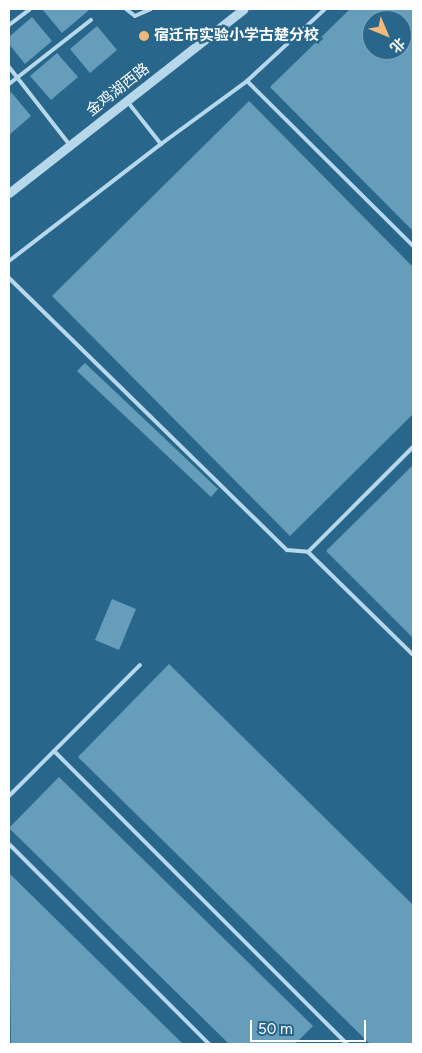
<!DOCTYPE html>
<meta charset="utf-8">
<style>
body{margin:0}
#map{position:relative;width:422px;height:1053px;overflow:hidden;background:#28678b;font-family:Figtree,"Noto Sans SC",sans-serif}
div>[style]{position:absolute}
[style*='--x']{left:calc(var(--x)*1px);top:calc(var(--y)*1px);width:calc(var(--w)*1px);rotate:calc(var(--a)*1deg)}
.building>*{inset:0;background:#659dba}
.service>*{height:4px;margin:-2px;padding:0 2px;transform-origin:2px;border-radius:2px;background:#b6d8ea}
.tertiary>*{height:9px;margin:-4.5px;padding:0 4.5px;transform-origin:4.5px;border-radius:4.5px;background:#b6d8ea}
.dots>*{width:14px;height:14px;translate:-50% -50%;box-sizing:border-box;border:2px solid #28678b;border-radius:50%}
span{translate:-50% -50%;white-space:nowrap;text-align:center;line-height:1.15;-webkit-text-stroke:5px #28678b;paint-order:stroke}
.poi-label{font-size:15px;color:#fff;font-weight:700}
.left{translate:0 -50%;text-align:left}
.street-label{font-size:15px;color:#fff}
.frame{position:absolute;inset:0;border:10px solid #fff;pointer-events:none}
.north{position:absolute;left:362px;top:10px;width:50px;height:50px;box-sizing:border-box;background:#28678b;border:1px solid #7ea4b9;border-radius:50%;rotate:135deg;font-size:14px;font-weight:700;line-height:20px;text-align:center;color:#fff}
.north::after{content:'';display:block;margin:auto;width:18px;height:22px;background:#f1b87c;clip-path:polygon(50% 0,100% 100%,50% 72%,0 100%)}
.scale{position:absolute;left:250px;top:1020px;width:116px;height:22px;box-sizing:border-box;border:2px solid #fff;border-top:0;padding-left:6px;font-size:15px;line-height:18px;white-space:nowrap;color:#fff;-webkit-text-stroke:4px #28678b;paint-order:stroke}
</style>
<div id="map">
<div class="building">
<i style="clip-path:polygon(42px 9px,88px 9px,89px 10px,62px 33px)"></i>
<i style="clip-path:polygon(evenodd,350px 9px,413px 9px,413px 231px,270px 87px,350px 9px,372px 20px,402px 20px,402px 50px,372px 50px,372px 20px)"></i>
<i style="clip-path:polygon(32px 17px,52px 41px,25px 64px,9px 44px,9px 37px)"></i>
<i style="clip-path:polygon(97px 26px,117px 50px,90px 73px,70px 49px)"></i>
<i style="clip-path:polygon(57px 53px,78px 77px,51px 100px,30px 76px)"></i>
<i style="clip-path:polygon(11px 92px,31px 116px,9px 135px,9px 93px)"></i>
<i style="clip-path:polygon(249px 101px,413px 267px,413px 414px,290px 536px,52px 296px)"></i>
<i style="clip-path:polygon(85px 363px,218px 489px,211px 497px,77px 371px)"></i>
<i style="clip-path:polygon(413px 465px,413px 638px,326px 551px)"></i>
<i style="clip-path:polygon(112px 599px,136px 609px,119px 650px,95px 640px)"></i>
<i style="clip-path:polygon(169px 664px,413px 905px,413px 1044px,370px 1044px,78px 757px)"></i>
<i style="clip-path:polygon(59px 777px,313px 1026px,295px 1044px,229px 1044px,9px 828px)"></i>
<i style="clip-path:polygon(9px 873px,183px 1044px,11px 1044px)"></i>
</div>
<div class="service">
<i style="--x:126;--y:9;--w:11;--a:38"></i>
<i style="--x:135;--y:16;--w:17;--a:-24"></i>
<i style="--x:9;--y:25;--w:26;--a:-37"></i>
<i style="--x:9;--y:67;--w:98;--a:52.1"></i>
<i style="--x:247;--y:81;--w:234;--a:44.8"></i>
<i style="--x:9;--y:84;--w:104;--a:-38"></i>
<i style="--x:127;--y:101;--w:55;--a:51.7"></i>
<i style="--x:161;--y:144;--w:107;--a:-36.2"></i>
<i style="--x:247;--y:81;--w:106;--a:-42.7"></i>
<i style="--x:9;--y:261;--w:192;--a:-37.6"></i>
<i style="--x:9;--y:278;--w:389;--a:44.4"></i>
<i style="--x:287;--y:550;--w:21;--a:5"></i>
<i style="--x:413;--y:447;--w:148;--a:135"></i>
<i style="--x:308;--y:552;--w:147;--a:44.4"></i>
<i style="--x:54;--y:751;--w:414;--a:45"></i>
<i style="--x:9;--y:796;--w:185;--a:-45"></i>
<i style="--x:9;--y:844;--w:283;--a:45"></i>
</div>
<div class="tertiary">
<i style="--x:9;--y:193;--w:298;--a:-38.1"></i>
</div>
<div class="dots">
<i style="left:144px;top:36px;background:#f1b87c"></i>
</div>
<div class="poi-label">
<span class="left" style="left:154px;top:36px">宿迁市实验小学古楚分校</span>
</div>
<div class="street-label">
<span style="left:118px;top:90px;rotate:-38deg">金鸡湖西路</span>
</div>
<div class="frame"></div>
<div class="north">北</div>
<div class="scale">50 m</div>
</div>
